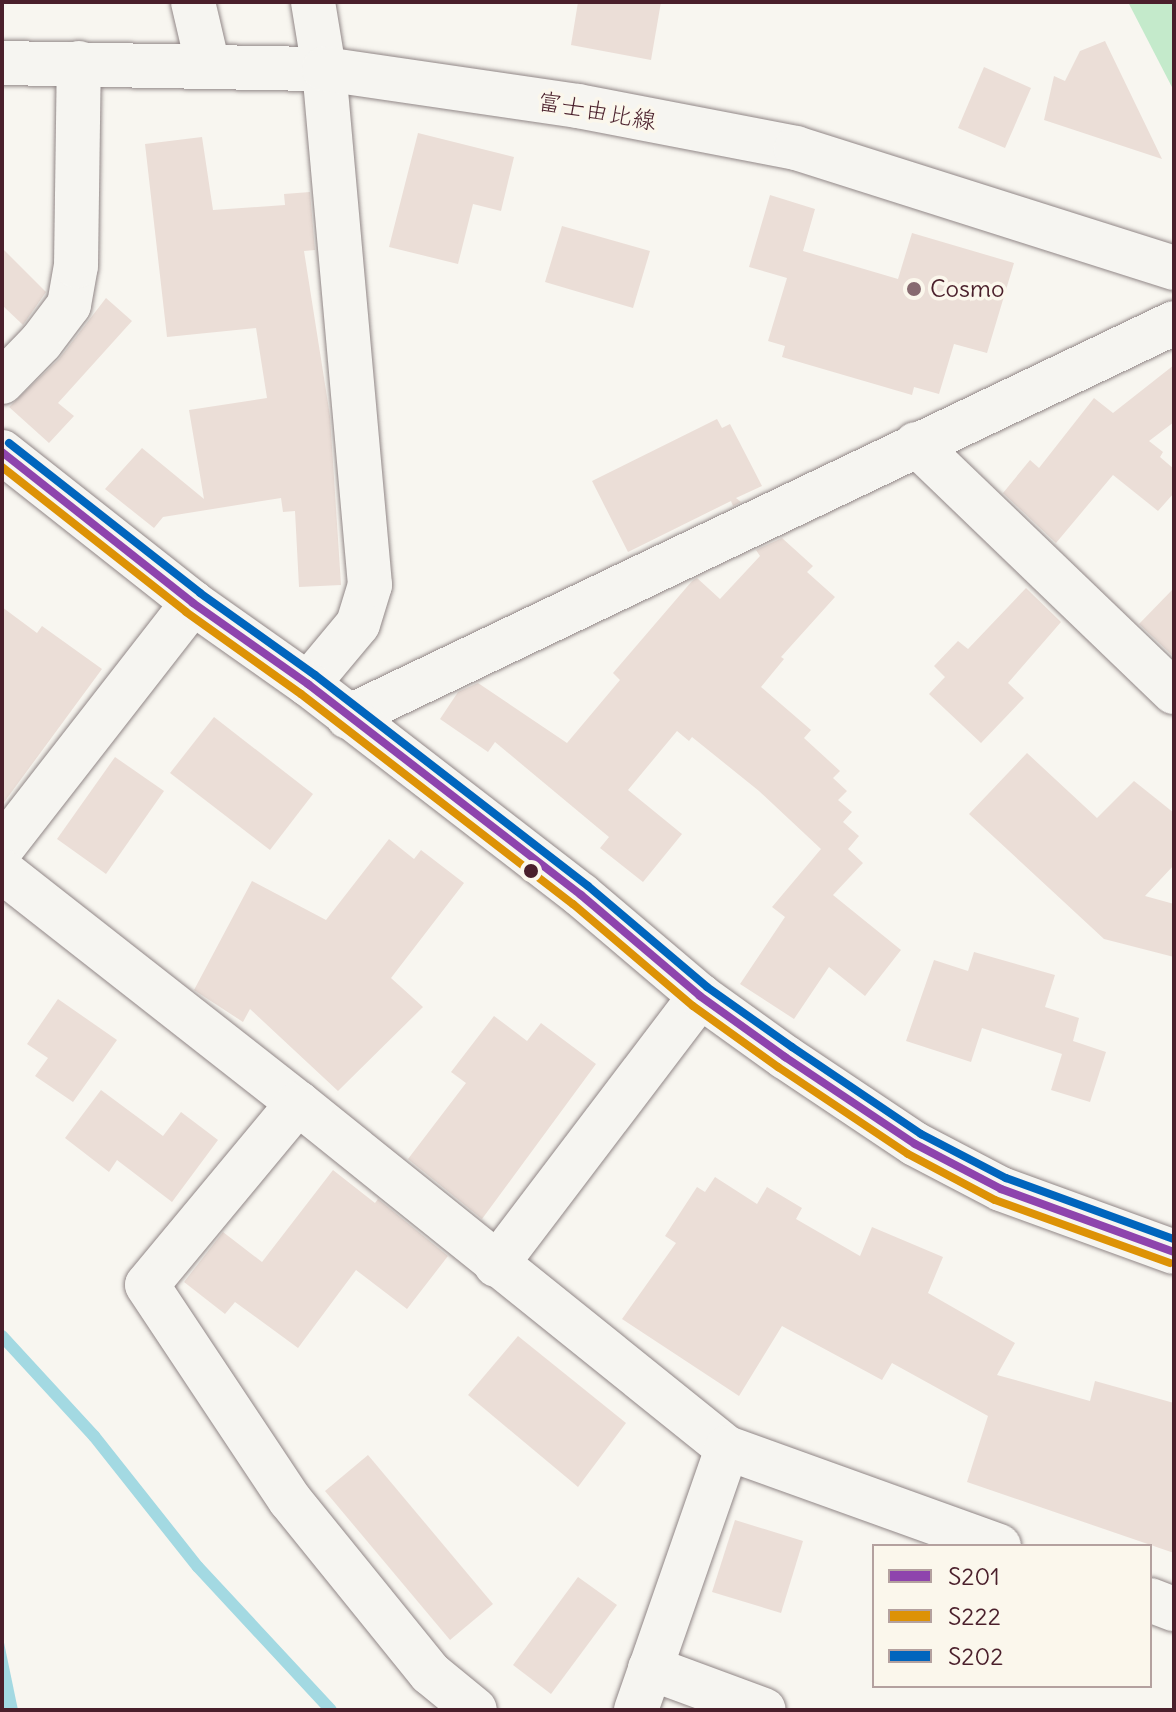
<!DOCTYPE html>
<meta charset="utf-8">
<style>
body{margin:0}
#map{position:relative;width:1176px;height:1712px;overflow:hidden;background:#f8f6f0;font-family:Delius,"Klee One",sans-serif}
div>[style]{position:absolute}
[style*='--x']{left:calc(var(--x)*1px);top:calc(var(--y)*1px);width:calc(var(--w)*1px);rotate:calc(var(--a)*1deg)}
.green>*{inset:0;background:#c4eacb}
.water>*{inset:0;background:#a3d9e2}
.stream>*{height:12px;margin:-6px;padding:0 6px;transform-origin:6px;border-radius:6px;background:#a3d9e2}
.building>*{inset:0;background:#ebded7}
.roads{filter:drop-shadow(0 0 2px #918787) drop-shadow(0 0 2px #918787)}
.minor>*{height:44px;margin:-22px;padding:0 22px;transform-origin:22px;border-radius:22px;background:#f6f5f1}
.tertiary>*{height:44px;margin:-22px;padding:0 22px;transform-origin:22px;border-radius:22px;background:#f6f5f1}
.secondary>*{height:44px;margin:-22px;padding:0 22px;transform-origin:22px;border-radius:22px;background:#f6f5f1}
.bus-1>*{height:8px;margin:-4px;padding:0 4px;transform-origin:4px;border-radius:4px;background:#8e44ad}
.bus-2>*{height:8px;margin:-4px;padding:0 4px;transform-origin:4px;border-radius:4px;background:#dd9206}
.bus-3>*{height:8px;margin:-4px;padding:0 4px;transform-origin:4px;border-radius:4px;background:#0065bd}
.dots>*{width:22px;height:22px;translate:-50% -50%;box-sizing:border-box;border:4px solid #fbf7ec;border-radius:50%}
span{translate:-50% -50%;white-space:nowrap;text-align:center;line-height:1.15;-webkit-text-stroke:7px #fbf7ec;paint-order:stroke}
.street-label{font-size:24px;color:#4a1f2b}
.poi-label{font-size:24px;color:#4a1f2b}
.left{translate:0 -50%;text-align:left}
.frame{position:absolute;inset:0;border:4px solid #4a1f2b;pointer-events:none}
.legend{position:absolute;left:872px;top:1544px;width:280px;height:144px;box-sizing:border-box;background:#fbf7ec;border:2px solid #b4a19f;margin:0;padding:10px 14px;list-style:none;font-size:24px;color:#4a1f2b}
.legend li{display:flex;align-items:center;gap:16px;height:40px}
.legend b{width:40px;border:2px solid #b4a19f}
</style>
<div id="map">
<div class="green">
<i style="clip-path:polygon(1128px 2px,1174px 2px,1174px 91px)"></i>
</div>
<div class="water">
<i style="clip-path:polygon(2px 1633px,18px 1710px,2px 1710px)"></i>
</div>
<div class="stream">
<i style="--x:2;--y:1336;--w:136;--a:47.4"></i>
<i style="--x:94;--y:1436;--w:167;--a:51.6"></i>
<i style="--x:198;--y:1567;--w:195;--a:47.1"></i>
</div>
<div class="building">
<i style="clip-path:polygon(578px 2px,661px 2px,651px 60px,571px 45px)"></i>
<i style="clip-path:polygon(1105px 41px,1162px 159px,1044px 120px,1054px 76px,1065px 81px,1080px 51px)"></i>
<i style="clip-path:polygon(984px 67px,1031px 88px,1005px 148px,958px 128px)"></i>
<i style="clip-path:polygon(418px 133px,514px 157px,501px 211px,473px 204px,458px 264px,389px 247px)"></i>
<i style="clip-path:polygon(202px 137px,213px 210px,285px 205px,284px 194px,310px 192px,315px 250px,304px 251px,330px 416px,341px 585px,299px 587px,295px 511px,283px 512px,281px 498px,163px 517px,154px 528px,105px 489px,142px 448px,204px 499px,189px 410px,267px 398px,256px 328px,167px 337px,145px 144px)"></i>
<i style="clip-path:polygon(770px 195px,815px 209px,803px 251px,898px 279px,912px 233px,1014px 263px,987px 353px,954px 344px,939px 394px,914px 387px,912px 395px,782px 357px,785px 346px,768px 341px,787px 278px,749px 267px)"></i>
<i style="clip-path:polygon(562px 226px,650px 251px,633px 308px,545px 282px)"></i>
<i style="clip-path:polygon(2px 248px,46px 292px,23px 325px,2px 305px)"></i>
<i style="clip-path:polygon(106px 298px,132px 321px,58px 403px,74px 416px,49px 443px,9px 407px,59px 359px)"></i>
<i style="clip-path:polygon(1174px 365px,1174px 422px,1149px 441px,1163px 452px,1160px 457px,1174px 469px,1174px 493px,1158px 511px,1113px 475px,1056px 543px,1003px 493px,1030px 460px,1039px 468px,1094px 398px,1113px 413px)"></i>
<i style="clip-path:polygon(717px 419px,722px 428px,730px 424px,762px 486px,736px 498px,741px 502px,733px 506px,731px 501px,628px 552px,592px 481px)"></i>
<i style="clip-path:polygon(782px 538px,813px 566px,807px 572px,835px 597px,781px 657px,784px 659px,761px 687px,811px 730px,804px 738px,840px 771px,833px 778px,847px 791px,838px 800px,852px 812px,843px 822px,859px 836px,848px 849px,863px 863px,833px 895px,901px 950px,865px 996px,829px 967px,794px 1019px,740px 984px,785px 917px,772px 907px,821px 849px,759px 791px,692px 737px,689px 741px,677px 731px,628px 790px,682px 834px,643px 882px,600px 848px,609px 837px,495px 742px,488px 752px,440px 719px,458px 692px,478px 683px,567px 743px,620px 680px,613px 673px,692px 581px,697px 578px,720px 599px,760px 556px,756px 550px)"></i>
<i style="clip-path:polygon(1026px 588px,1061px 622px,1008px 683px,1024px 698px,981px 743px,929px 694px,945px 677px,934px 666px,958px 641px,968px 649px)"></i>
<i style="clip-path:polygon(1174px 588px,1174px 657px,1139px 624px)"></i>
<i style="clip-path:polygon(2px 607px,37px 633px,42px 626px,102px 669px,2px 805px)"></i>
<i style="clip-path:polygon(214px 717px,313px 794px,270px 850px,170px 773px)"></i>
<i style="clip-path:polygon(1027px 753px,1097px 818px,1134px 781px,1174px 813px,1174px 865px,1145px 896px,1174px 904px,1174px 957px,1104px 939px,969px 814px)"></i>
<i style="clip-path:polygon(115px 757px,164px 791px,106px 874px,57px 839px)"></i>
<i style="clip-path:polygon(389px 839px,414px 859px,421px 850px,464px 883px,391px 978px,423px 1007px,338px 1091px,250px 1009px,243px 1022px,194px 990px,252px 881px,326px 920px)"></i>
<i style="clip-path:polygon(974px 952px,1055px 975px,1045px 1007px,1079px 1018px,1073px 1041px,1106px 1052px,1090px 1102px,1051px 1090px,1062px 1054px,982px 1028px,971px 1062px,906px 1041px,934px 960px,968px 971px)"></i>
<i style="clip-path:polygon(58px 999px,117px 1040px,73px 1102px,35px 1076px,48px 1058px,27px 1044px)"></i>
<i style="clip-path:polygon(494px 1016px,527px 1041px,541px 1023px,596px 1064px,482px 1219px,408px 1159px,466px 1083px,451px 1072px)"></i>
<i style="clip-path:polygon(101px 1090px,163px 1136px,181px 1112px,218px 1140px,172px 1202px,117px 1160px,109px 1172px,65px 1138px)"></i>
<i style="clip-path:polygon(333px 1170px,375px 1203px,378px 1199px,448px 1256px,407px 1309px,356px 1270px,298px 1348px,235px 1302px,225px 1314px,184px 1282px,223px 1232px,262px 1262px)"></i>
<i style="clip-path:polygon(715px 1177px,757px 1204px,767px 1187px,802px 1208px,796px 1219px,860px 1256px,872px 1227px,943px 1257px,928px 1293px,1015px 1343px,997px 1375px,1090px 1401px,1095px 1381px,1174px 1403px,1174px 1553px,967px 1482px,988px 1416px,892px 1363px,882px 1380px,782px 1326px,739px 1396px,622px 1319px,676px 1243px,665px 1236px,697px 1187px,705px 1192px)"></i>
<i style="clip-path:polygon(518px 1336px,626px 1423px,578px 1487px,468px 1395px)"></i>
<i style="clip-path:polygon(368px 1455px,493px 1604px,450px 1640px,325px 1491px)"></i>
<i style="clip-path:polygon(735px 1520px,803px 1541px,781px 1613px,712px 1592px)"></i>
<i style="clip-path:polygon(578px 1577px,617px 1605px,551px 1694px,513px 1665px)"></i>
</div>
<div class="roads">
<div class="minor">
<i style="--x:193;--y:2;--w:66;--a:76.8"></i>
<i style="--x:2;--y:382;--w:56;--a:-45.7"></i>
<i style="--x:41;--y:342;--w:46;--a:-52.9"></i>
<i style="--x:69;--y:305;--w:40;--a:-80"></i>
<i style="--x:76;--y:266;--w:203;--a:-89.2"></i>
<i style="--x:916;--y:444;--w:358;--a:43.9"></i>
<i style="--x:308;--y:684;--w:78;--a:-50.2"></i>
<i style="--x:358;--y:624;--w:41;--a:-72.9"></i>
<i style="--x:370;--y:585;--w:518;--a:-95.09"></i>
<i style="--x:348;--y:717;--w:915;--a:-25.5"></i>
<i style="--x:2;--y:848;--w:311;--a:-52.1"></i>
<i style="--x:2;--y:871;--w:376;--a:38.1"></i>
<i style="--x:298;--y:1103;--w:551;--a:38.81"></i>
<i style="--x:727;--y:1448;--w:289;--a:19.8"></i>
<i style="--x:298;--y:1103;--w:236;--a:129.7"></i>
<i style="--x:147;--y:1285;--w:258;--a:56.4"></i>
<i style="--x:290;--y:1500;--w:223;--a:51"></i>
<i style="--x:430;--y:1673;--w:58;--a:39.4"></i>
<i style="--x:496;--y:1265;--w:338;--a:-52.8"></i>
<i style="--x:1150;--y:1600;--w:26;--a:21"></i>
<i style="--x:650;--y:1668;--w:121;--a:20.2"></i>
<i style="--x:636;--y:1710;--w:277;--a:-70.8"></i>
</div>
<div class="tertiary">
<i style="--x:313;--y:2;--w:68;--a:80.7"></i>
<i style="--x:2;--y:452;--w:243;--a:38.3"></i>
<i style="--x:193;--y:603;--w:141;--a:35.2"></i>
<i style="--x:308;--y:684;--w:345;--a:37.7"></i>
<i style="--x:581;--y:895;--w:156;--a:40.3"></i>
<i style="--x:700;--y:996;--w:105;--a:35.7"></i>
<i style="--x:785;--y:1057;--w:156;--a:33.8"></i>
<i style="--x:915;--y:1144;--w:97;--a:27.6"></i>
<i style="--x:1001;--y:1189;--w:184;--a:20"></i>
</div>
<div class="secondary">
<i style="--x:2;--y:63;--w:322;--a:1.1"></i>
<i style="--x:324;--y:69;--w:257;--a:8.3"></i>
<i style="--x:578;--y:106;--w:222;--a:10.9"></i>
<i style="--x:796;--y:148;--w:397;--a:17.6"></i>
</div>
</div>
<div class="bus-1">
<i style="--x:2;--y:452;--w:243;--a:38.3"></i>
<i style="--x:193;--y:603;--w:141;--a:35.2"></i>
<i style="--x:308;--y:684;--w:345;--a:37.7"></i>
<i style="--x:581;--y:895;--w:156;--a:40.3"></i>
<i style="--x:700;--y:996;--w:105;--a:35.7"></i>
<i style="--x:785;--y:1057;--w:156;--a:33.8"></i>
<i style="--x:915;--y:1144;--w:97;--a:27.6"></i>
<i style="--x:1001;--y:1189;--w:184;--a:20"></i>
</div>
<div class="bus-2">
<i style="--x:2;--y:467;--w:234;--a:38.2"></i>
<i style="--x:186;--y:612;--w:141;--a:35.5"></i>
<i style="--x:301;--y:694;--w:344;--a:37.7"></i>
<i style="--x:573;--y:904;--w:157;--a:40.4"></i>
<i style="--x:693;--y:1006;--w:105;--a:35.7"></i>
<i style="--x:778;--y:1067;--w:156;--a:33.8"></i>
<i style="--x:908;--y:1154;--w:98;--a:27.9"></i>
<i style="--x:995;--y:1200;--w:186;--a:19.8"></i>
</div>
<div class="bus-3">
<i style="--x:9;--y:443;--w:243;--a:38.1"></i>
<i style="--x:200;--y:593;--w:141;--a:35.5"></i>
<i style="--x:315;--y:675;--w:345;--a:37.7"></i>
<i style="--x:588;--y:886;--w:156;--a:40.3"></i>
<i style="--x:707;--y:987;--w:104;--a:35.2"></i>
<i style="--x:792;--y:1047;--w:156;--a:34"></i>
<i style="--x:921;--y:1134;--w:96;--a:27.4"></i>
<i style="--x:1006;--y:1178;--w:179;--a:20"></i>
</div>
<div class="dots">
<i style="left:914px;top:289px;background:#876a70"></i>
<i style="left:531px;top:871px;background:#4a1f2b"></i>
</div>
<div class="street-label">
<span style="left:597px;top:111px;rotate:10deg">富士由比線</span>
</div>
<div class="poi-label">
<span class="left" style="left:930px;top:289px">Cosmo</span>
</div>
<div class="frame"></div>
<ul class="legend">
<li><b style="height:10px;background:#8e44ad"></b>S201</li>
<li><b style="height:10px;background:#dd9206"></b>S222</li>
<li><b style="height:10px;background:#0065bd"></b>S202</li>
</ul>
</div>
